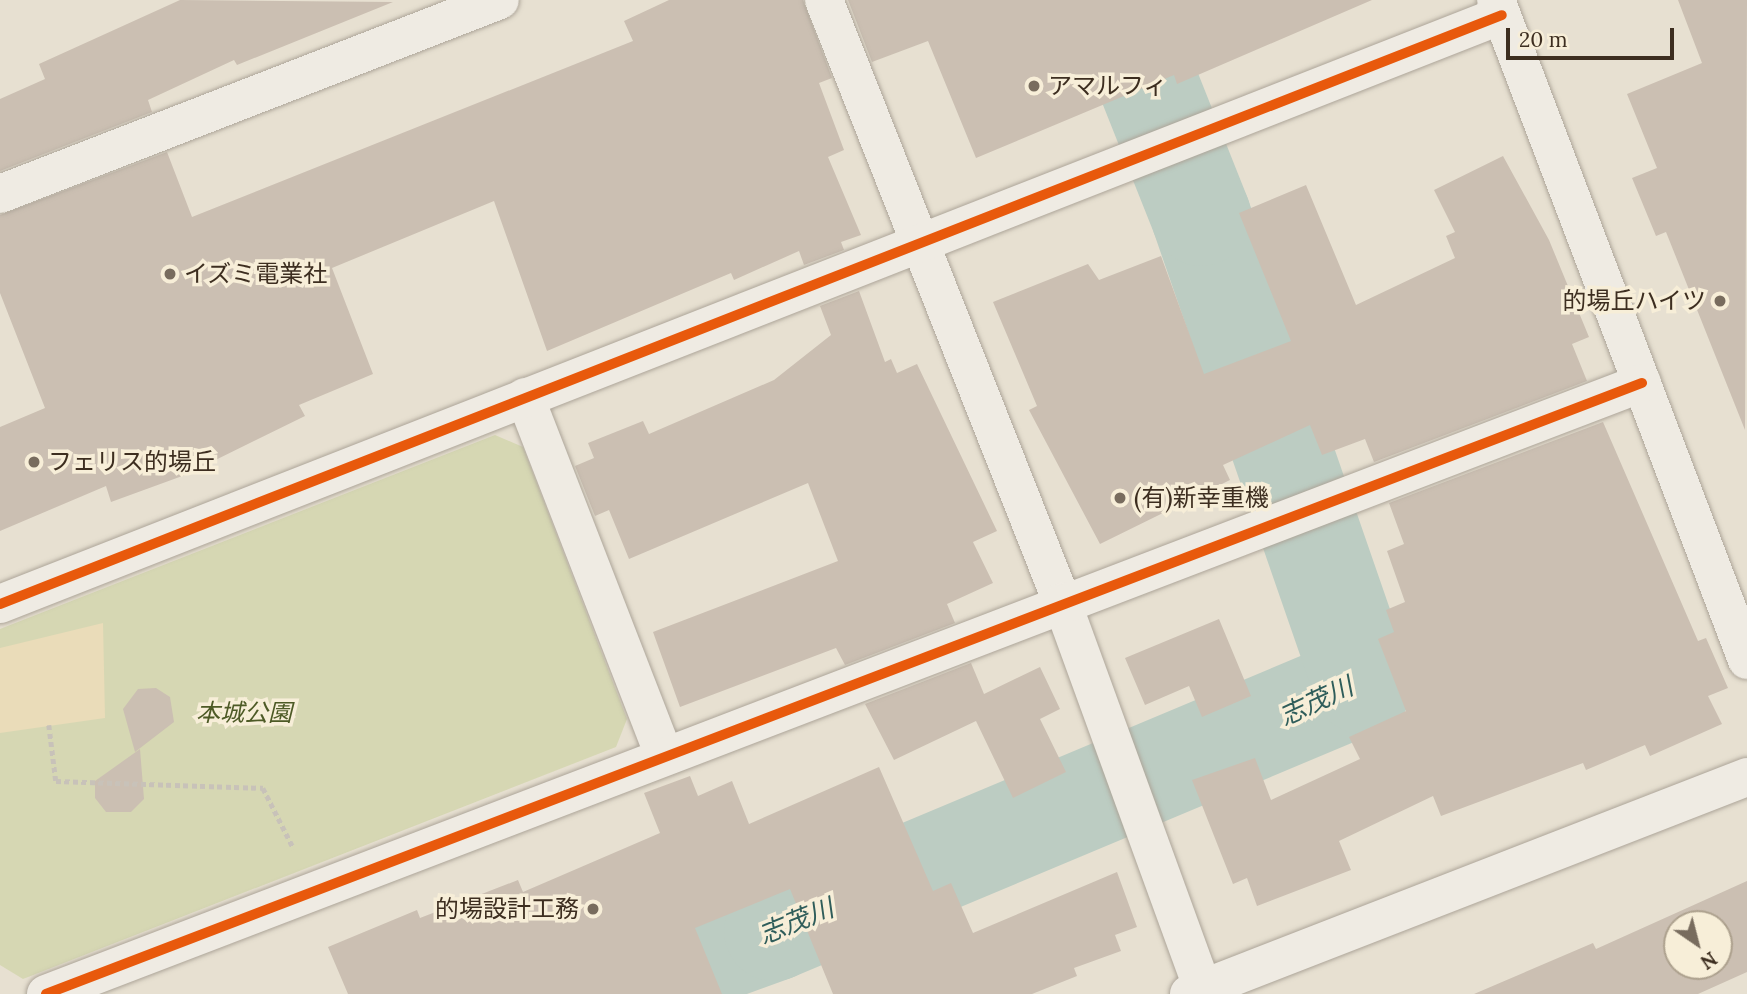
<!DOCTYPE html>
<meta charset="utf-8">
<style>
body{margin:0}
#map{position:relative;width:1747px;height:994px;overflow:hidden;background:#e7e0d1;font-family:Lora,"Noto Sans JP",serif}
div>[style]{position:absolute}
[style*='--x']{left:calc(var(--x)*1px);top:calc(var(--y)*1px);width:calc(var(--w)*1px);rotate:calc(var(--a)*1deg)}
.green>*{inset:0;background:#d6d7b3}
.sand>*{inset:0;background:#eadcb9}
.river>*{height:100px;margin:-50px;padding:0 50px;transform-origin:50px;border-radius:50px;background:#bcccc2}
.building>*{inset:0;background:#cbbfb2}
.path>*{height:4.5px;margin-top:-2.25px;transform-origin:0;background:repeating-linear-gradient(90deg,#c8c2b9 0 5px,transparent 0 8.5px)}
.roads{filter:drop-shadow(0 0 2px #ada599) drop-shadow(0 0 2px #ada599)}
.minor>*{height:38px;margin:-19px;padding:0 19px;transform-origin:19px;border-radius:19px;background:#efebe3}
.tertiary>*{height:38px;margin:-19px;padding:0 19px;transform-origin:19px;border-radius:19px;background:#efebe3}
.cycleway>*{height:10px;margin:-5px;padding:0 5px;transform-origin:5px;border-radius:5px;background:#e8590c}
.dots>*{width:19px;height:19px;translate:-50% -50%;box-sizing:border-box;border:4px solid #f7eed8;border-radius:50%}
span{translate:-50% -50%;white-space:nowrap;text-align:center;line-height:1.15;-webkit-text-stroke:7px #f7eed8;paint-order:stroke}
.poi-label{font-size:24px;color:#3d2e20}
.left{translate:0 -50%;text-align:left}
.right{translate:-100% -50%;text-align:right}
.park-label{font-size:24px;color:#4d5a26;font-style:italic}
.water-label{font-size:26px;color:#2f5d5a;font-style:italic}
.north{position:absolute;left:1663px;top:910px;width:70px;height:70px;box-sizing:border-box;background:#f7eed8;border:2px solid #ada18e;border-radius:50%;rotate:145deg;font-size:19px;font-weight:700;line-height:28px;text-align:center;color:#3d2e20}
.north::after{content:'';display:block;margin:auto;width:24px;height:32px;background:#786c5e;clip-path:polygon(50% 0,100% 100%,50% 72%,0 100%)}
.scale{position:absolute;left:1506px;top:28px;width:168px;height:32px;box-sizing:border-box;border:4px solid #3d2e20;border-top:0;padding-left:9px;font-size:21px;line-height:24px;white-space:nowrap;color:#3d2e20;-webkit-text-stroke:5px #f7eed8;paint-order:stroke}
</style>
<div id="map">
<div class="green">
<i style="clip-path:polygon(495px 435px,523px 447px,627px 719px,616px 747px,23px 979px,0 965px,0 629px)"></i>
</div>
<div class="sand">
<i style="clip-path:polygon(103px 623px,105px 718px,0 733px,0 648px)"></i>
</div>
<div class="river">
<i style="--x:600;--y:994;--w:185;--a:-19.9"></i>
<i style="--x:774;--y:931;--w:639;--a:-22.75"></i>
<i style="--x:1363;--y:684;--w:495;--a:-109.1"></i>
<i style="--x:1201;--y:216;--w:232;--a:-111.7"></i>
</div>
<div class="building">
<i style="clip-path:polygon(180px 0,393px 2px,237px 65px,234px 60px,148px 100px,152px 112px,0 171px,0 99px,45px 79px,39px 64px)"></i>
<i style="clip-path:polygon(669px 0,803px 0,832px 78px,819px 83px,844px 150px,828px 157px,861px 235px,841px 242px,844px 250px,804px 265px,799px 251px,734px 280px,731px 273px,547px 351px,494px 201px,332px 268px,373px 374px,299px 405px,305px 416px,185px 475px,111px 502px,106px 486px,0 531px,0 427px,45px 408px,0 293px,0 215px,167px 152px,192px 217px,633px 41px,624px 21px)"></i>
<i style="clip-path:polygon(848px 0,1372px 0,1177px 84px,1174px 75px,976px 158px,928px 41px,872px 62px)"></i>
<i style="clip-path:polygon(1678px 0,1747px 0,1745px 430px,1666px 232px,1656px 236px,1632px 178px,1657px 168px,1627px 94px,1702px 63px)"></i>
<i style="clip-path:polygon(1503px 156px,1549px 240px,1589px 337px,1572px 344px,1587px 381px,1374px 462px,1365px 439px,1322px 455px,1310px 425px,1223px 465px,1230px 480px,1100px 544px,1029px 410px,1037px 406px,993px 302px,1088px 264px,1099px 280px,1161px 256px,1204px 374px,1291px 341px,1239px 213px,1306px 185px,1356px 305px,1455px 258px,1446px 236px,1455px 232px,1434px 190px)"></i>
<i style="clip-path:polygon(859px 291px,885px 362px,891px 359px,897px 373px,917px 364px,997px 531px,973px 542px,993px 583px,947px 604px,955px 623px,845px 665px,836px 648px,680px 707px,653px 632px,838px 561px,808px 483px,629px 559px,609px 510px,595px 516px,575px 466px,594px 458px,588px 443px,643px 421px,649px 434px,774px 380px,831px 335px,820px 306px)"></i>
<i style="clip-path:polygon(1603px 422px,1698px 641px,1706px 638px,1728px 688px,1708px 696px,1722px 724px,1650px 756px,1645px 745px,1586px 770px,1583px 763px,1441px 816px,1433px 796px,1339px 841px,1351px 870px,1257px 906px,1247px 878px,1233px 884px,1192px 780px,1255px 758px,1271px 800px,1360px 759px,1349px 737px,1406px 711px,1378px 639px,1394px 632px,1386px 610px,1405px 602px,1387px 551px,1404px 544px,1389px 503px)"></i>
<i style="clip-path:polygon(1219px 619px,1251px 696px,1202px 717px,1189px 686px,1145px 705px,1125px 658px)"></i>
<i style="clip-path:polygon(971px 663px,984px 694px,1040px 667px,1060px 709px,1040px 719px,1066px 772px,1013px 798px,976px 721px,894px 760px,865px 704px)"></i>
<i style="clip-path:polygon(156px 688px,170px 697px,174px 722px,135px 752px,123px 709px,138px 689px)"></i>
<i style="clip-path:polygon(140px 749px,144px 799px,131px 812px,106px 812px,95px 798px,95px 781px)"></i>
<i style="clip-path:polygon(879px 767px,933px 891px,951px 883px,973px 933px,1117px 872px,1137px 927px,1115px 935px,1121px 951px,1074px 968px,1077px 976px,1032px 994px,833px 994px,790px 889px,695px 928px,722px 994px,348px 994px,328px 947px,417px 910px,420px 918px,518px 880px,523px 892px,660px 833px,644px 793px,690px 776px,698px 796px,732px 781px,749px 824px)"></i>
<i style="clip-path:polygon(evenodd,1747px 881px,1747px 972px,1698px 994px,1474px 994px,1593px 943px,1596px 949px,1747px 881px,1677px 924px,1719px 924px,1719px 966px,1677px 966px,1677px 924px)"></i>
</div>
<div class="path">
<i style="--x:49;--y:725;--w:56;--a:82.9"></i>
<i style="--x:56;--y:781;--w:207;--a:1.9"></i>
<i style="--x:263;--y:788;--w:68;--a:63.1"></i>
</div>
<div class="roads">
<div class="minor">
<i style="--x:824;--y:0;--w:647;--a:68.43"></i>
<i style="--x:1062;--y:602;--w:417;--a:70"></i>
<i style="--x:1496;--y:0;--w:706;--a:69.18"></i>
<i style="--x:0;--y:194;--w:536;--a:-21.21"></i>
<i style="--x:525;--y:397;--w:385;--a:68.8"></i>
<i style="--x:0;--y:604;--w:1613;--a:-21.41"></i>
<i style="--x:46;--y:994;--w:1709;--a:-20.95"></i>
</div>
<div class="tertiary">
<i style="--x:1189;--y:994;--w:599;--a:-21.25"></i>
</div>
</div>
<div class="cycleway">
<i style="--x:0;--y:604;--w:1613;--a:-21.41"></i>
<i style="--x:46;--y:994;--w:1709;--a:-20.95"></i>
</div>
<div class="dots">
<i style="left:1034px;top:86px;background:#786c5e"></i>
<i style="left:170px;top:274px;background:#786c5e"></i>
<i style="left:1720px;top:301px;background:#786c5e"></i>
<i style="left:34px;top:462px;background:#786c5e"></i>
<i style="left:1120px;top:498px;background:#786c5e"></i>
<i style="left:593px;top:909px;background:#786c5e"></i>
</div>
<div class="poi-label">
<span class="left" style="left:1048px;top:86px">アマルフィ</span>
<span class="left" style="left:184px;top:274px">イズミ電業社</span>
<span class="right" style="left:1706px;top:301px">的場丘ハイツ</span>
<span class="left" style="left:48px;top:462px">フェリス的場丘</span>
<span class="left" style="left:1134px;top:498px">(有)新幸重機</span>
<span class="right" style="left:579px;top:909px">的場設計工務</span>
</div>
<div class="park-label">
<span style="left:244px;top:713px">本城公園</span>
</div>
<div class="water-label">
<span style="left:1316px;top:701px;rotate:-25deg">志茂川</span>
<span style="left:796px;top:921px;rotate:-22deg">志茂川</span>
</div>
<div class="north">N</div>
<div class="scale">20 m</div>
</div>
